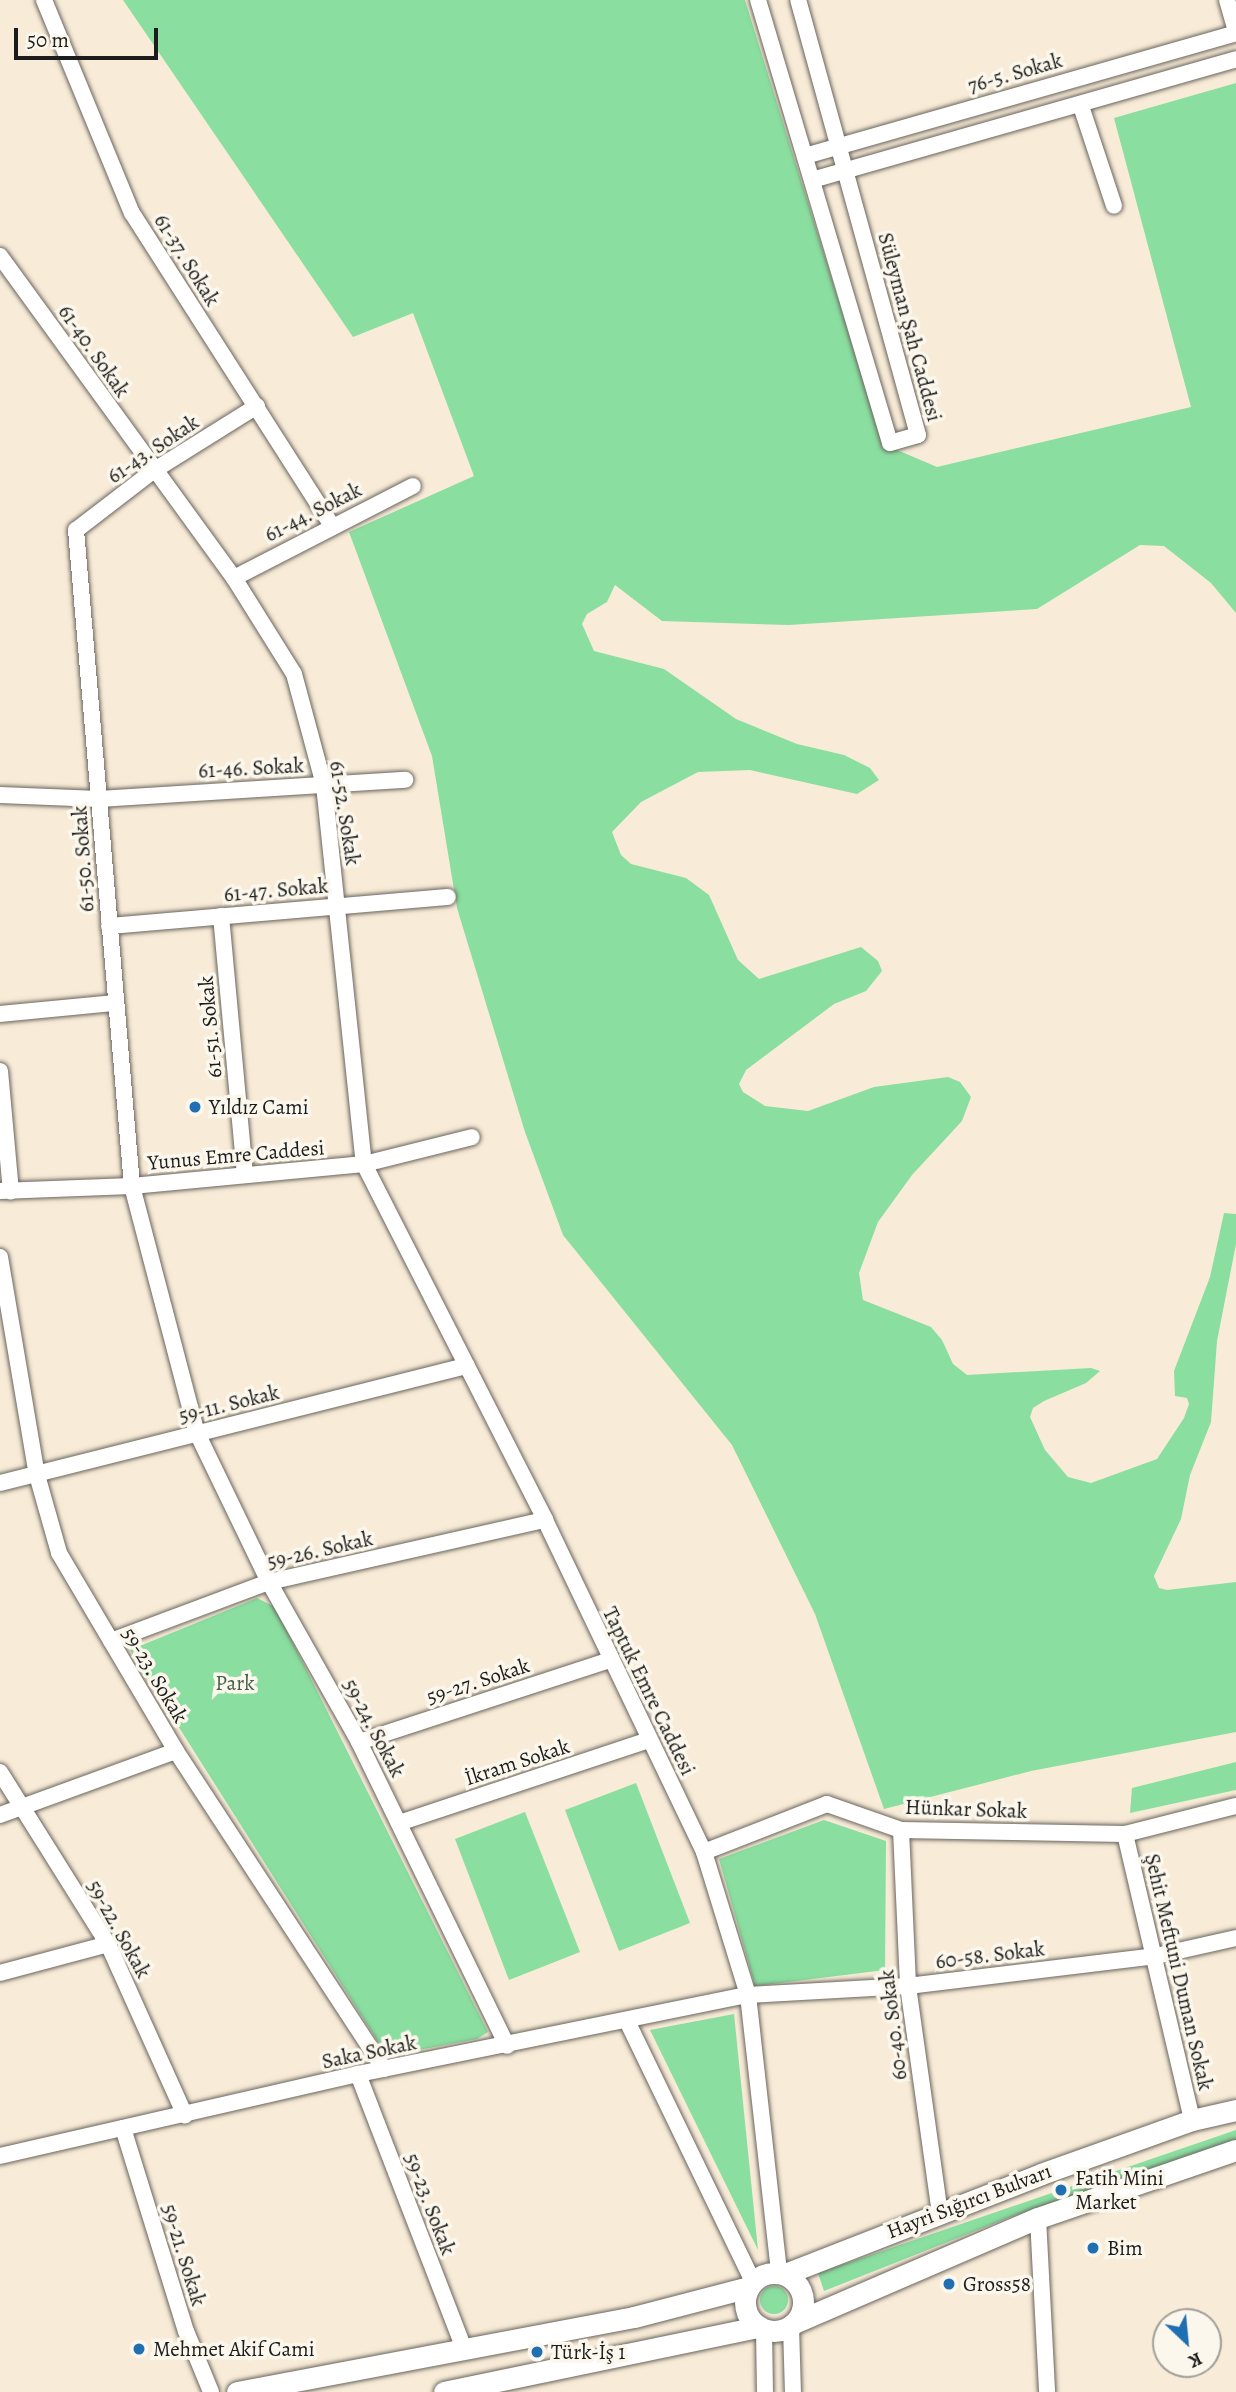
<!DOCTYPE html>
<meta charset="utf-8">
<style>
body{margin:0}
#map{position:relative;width:1236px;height:2392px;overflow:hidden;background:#f8ebd7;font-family:Alegreya,serif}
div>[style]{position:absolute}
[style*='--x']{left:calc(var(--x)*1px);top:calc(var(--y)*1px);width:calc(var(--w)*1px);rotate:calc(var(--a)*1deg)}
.green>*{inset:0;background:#8adea0}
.round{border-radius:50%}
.roads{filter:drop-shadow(0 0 2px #69645d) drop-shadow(0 0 2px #69645d)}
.street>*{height:16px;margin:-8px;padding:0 8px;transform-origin:8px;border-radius:8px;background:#fff}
.secondary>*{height:21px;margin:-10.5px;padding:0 10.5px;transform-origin:10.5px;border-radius:10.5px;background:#fff}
.secondary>.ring{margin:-10.5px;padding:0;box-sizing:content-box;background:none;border:21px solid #fff;border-radius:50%}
.dots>*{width:19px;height:19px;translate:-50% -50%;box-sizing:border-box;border:4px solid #fbf7ec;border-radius:50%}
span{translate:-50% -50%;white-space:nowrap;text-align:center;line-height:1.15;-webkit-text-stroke:7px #fbf7ec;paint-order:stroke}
.street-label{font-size:21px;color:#1c1c1c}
.poi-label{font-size:21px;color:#1c1c1c}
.left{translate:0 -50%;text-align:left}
.park-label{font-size:21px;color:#42604a}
.north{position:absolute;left:1152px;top:2308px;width:70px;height:70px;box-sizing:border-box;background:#fbf7ec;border:2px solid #a29f99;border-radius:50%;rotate:154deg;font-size:19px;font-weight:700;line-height:28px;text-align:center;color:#1c1c1c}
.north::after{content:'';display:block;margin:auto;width:24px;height:32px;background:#1f6fb2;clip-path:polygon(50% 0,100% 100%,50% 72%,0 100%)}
.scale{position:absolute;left:14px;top:28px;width:144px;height:32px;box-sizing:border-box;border:4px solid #1c1c1c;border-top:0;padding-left:9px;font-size:21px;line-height:24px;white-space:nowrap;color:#1c1c1c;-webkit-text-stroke:5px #fbf7ec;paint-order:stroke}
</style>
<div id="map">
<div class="green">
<i style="clip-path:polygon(123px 0,745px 0,883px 444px,937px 467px,1191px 407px,1114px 118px,1236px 83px,1236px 613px,1211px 583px,1164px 546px,1140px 545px,1037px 609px,789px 625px,662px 621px,615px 585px,607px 602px,587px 614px,582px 624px,594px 651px,664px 669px,736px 719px,797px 744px,844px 755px,870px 768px,879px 780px,857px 794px,750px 770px,698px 772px,641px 802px,612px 832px,621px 855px,631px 864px,686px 878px,709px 895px,738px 960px,759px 979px,861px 947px,878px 961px,882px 971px,866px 991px,834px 1004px,746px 1070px,739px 1084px,743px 1092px,765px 1106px,808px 1111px,874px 1087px,948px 1077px,960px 1082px,971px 1097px,962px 1121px,912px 1175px,878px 1222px,859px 1273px,863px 1300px,931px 1327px,942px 1340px,953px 1364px,967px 1375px,1091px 1368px,1100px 1371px,1086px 1383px,1044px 1401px,1033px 1408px,1030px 1417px,1045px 1450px,1068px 1477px,1091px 1483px,1157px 1459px,1184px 1418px,1189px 1404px,1187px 1398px,1175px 1396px,1174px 1371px,1210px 1277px,1224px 1213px,1236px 1214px,1236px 1244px,1217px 1341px,1211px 1422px,1190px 1475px,1181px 1519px,1154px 1576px,1159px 1588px,1167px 1590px,1236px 1582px,1236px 1732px,1031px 1771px,884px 1809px,815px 1614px,732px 1445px,563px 1235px,525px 1132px,457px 908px,432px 756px,349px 532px,474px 476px,413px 313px,353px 337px)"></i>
<i style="clip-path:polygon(257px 1598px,275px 1607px,488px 2032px,477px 2039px,387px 2056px,130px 1650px)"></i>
<i style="clip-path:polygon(1236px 1762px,1236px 1790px,1130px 1813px,1132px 1788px)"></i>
<i style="clip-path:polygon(636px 1783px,690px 1923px,619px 1951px,565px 1810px)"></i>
<i style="clip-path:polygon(525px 1812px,580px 1952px,509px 1980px,455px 1839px)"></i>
<i style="clip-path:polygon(824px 1820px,886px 1841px,885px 1970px,755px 1986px,719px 1859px)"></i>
<i style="clip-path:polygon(734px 2014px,758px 2250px,650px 2030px)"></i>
<i style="clip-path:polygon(1236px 2130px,1236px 2140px,1008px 2218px,824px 2291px,818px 2273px)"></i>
<i class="round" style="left:760px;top:2286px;width:28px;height:28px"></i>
</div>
<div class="roads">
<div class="street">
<i style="--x:44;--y:0;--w:230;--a:67.6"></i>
<i style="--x:132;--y:213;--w:369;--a:57.4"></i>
<i style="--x:758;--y:0;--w:462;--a:73.4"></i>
<i style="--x:890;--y:443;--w:29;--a:-16"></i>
<i style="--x:918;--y:435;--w:451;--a:-105.4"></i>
<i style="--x:1227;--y:0;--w:33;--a:74"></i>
<i style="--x:1081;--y:106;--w:105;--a:71.7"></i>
<i style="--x:805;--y:156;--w:448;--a:-15.9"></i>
<i style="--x:812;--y:180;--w:441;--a:-15.9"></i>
<i style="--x:0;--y:256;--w:398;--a:54"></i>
<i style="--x:234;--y:578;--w:113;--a:58"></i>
<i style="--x:294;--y:674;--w:115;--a:74.9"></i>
<i style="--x:324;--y:785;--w:381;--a:84"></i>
<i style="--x:364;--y:1164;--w:399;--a:63"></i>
<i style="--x:545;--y:1520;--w:368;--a:64.4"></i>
<i style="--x:704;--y:1852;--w:150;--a:72.9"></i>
<i style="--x:748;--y:1995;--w:280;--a:83.6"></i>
<i style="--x:257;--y:406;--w:123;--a:148"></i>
<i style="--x:153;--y:471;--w:97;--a:142.5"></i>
<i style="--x:76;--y:530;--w:658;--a:85.12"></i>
<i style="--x:132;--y:1186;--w:255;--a:75.3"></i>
<i style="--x:197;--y:1433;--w:165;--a:64.2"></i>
<i style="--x:269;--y:1582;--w:184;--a:60.6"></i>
<i style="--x:359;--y:1742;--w:338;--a:64"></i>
<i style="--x:234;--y:578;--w:201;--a:-27.2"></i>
<i style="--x:0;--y:795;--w:99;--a:2.3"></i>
<i style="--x:99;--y:799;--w:307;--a:-3.6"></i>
<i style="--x:221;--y:916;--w:260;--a:84.7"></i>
<i style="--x:109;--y:926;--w:340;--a:-4.9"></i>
<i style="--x:0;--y:1014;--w:116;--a:-5.5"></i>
<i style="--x:0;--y:1071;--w:121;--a:84.8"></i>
<i style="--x:0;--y:1191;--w:132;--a:-2.2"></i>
<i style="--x:132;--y:1186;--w:233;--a:-5.4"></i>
<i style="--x:364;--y:1164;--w:111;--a:-14"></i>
<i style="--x:0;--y:1257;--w:221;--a:80.4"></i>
<i style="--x:37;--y:1475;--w:81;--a:74.2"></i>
<i style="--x:59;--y:1553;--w:230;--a:59.4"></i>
<i style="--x:176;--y:1751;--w:380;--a:56.8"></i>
<i style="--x:0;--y:1483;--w:481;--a:-14.1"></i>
<i style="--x:111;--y:1641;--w:169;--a:-20.5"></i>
<i style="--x:269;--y:1582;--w:283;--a:-12.7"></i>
<i style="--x:359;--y:1742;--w:264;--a:-18.1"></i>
<i style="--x:0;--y:1772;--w:203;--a:57.9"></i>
<i style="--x:108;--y:1944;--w:188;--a:65.8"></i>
<i style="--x:0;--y:1815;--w:187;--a:-20"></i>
<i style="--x:399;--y:1823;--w:262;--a:-18.4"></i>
<i style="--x:901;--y:1830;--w:156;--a:87.4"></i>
<i style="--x:908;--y:1986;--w:229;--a:82"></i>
<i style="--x:1125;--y:1834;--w:294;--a:76.8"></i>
<i style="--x:704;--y:1852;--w:132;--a:-21.3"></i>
<i style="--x:827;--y:1804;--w:78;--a:19.4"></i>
<i style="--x:901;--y:1830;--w:224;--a:1"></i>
<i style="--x:1125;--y:1834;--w:114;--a:-14.2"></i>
<i style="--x:0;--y:1973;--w:112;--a:-15"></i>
<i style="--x:628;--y:2023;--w:288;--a:64.2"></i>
<i style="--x:358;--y:2074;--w:295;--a:68.9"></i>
<i style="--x:123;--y:2128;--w:213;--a:72.8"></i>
<i style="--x:186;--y:2331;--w:66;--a:67.7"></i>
<i style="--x:0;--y:2156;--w:367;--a:-12.9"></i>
<i style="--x:358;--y:2074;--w:398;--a:-11.5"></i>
<i style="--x:748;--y:1995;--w:160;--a:-3.2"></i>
<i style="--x:908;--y:1986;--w:250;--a:-6.9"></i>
<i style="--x:1156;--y:1956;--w:82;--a:-12.7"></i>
<i style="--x:1038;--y:2218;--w:174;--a:87"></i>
<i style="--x:791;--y:2326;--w:66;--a:88.3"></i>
<i style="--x:764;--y:2330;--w:62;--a:89.1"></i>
</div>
<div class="secondary">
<i class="ring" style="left:745px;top:2273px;width:37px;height:37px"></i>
<i style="--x:785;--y:2274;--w:275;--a:-21.3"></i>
<i style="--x:1041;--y:2174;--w:160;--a:-19.7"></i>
<i style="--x:1192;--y:2120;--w:45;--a:-12.8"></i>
<i style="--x:796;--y:2322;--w:263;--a:-23.3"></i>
<i style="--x:1038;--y:2218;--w:209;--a:-19"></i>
<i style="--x:237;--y:2392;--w:404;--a:-10.7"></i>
<i style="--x:634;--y:2317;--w:119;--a:-14.6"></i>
<i style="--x:444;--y:2392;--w:322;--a:-11.7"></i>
</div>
</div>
<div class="dots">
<i style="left:195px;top:1107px;background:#1f6fb2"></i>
<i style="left:1061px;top:2190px;background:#1f6fb2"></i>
<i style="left:1093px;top:2248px;background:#1f6fb2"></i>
<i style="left:949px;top:2284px;background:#1f6fb2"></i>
<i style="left:139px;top:2349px;background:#1f6fb2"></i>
<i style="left:537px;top:2352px;background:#1f6fb2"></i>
</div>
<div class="street-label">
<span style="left:1015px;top:73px;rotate:-16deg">76-5. Sokak</span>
<span style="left:187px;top:260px;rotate:58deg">61-37. Sokak</span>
<span style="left:910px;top:327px;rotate:75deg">Süleyman Şah Caddesi</span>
<span style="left:94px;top:351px;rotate:55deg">61-40. Sokak</span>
<span style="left:153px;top:449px;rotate:-34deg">61-43. Sokak</span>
<span style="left:313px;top:512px;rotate:-27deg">61-44. Sokak</span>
<span style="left:251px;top:768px;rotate:-3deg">61-46. Sokak</span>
<span style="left:345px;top:813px;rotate:81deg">61-52. Sokak</span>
<span style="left:83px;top:859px;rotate:-94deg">61-50. Sokak</span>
<span style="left:276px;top:890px;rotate:-5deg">61-47. Sokak</span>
<span style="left:210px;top:1027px;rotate:-95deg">61-51. Sokak</span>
<span style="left:236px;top:1155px;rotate:-5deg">Yunus Emre Caddesi</span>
<span style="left:229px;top:1404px;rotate:-14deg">59-11. Sokak</span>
<span style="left:320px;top:1550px;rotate:-13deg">59-26. Sokak</span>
<span style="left:155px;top:1675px;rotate:59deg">59-23. Sokak</span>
<span style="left:478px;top:1681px;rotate:-18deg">59-27. Sokak</span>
<span style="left:649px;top:1691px;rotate:64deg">Taptuk Emre Caddesi</span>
<span style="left:374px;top:1728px;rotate:62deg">59-24. Sokak</span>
<span style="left:517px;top:1762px;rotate:-18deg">İkram Sokak</span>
<span style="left:966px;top:1809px;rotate:2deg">Hünkar Sokak</span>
<span style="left:119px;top:1929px;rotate:61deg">59-22. Sokak</span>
<span style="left:990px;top:1955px;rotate:-7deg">60-58. Sokak</span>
<span style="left:1179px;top:1972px;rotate:77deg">Şehit Meftuni Duman Sokak</span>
<span style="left:893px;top:2025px;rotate:-97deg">60-40. Sokak</span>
<span style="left:369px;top:2052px;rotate:-12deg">Saka Sokak</span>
<span style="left:969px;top:2201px;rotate:-21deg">Hayri Sığırcı Bulvarı</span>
<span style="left:430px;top:2204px;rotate:69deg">59-23. Sokak</span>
<span style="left:184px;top:2255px;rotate:73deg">59-21. Sokak</span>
</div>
<div class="poi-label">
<span class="left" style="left:209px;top:1107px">Yıldız Cami</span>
<span class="left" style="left:1075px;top:2190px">Fatih Mini<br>Market</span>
<span class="left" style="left:1107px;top:2248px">Bim</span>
<span class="left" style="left:963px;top:2284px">Gross58</span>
<span class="left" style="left:153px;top:2349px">Mehmet Akif Cami</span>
<span class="left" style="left:551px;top:2352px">Türk-İş 1</span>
</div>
<div class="park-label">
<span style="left:235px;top:1683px">Park</span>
</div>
<div class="north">K</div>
<div class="scale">50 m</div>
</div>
